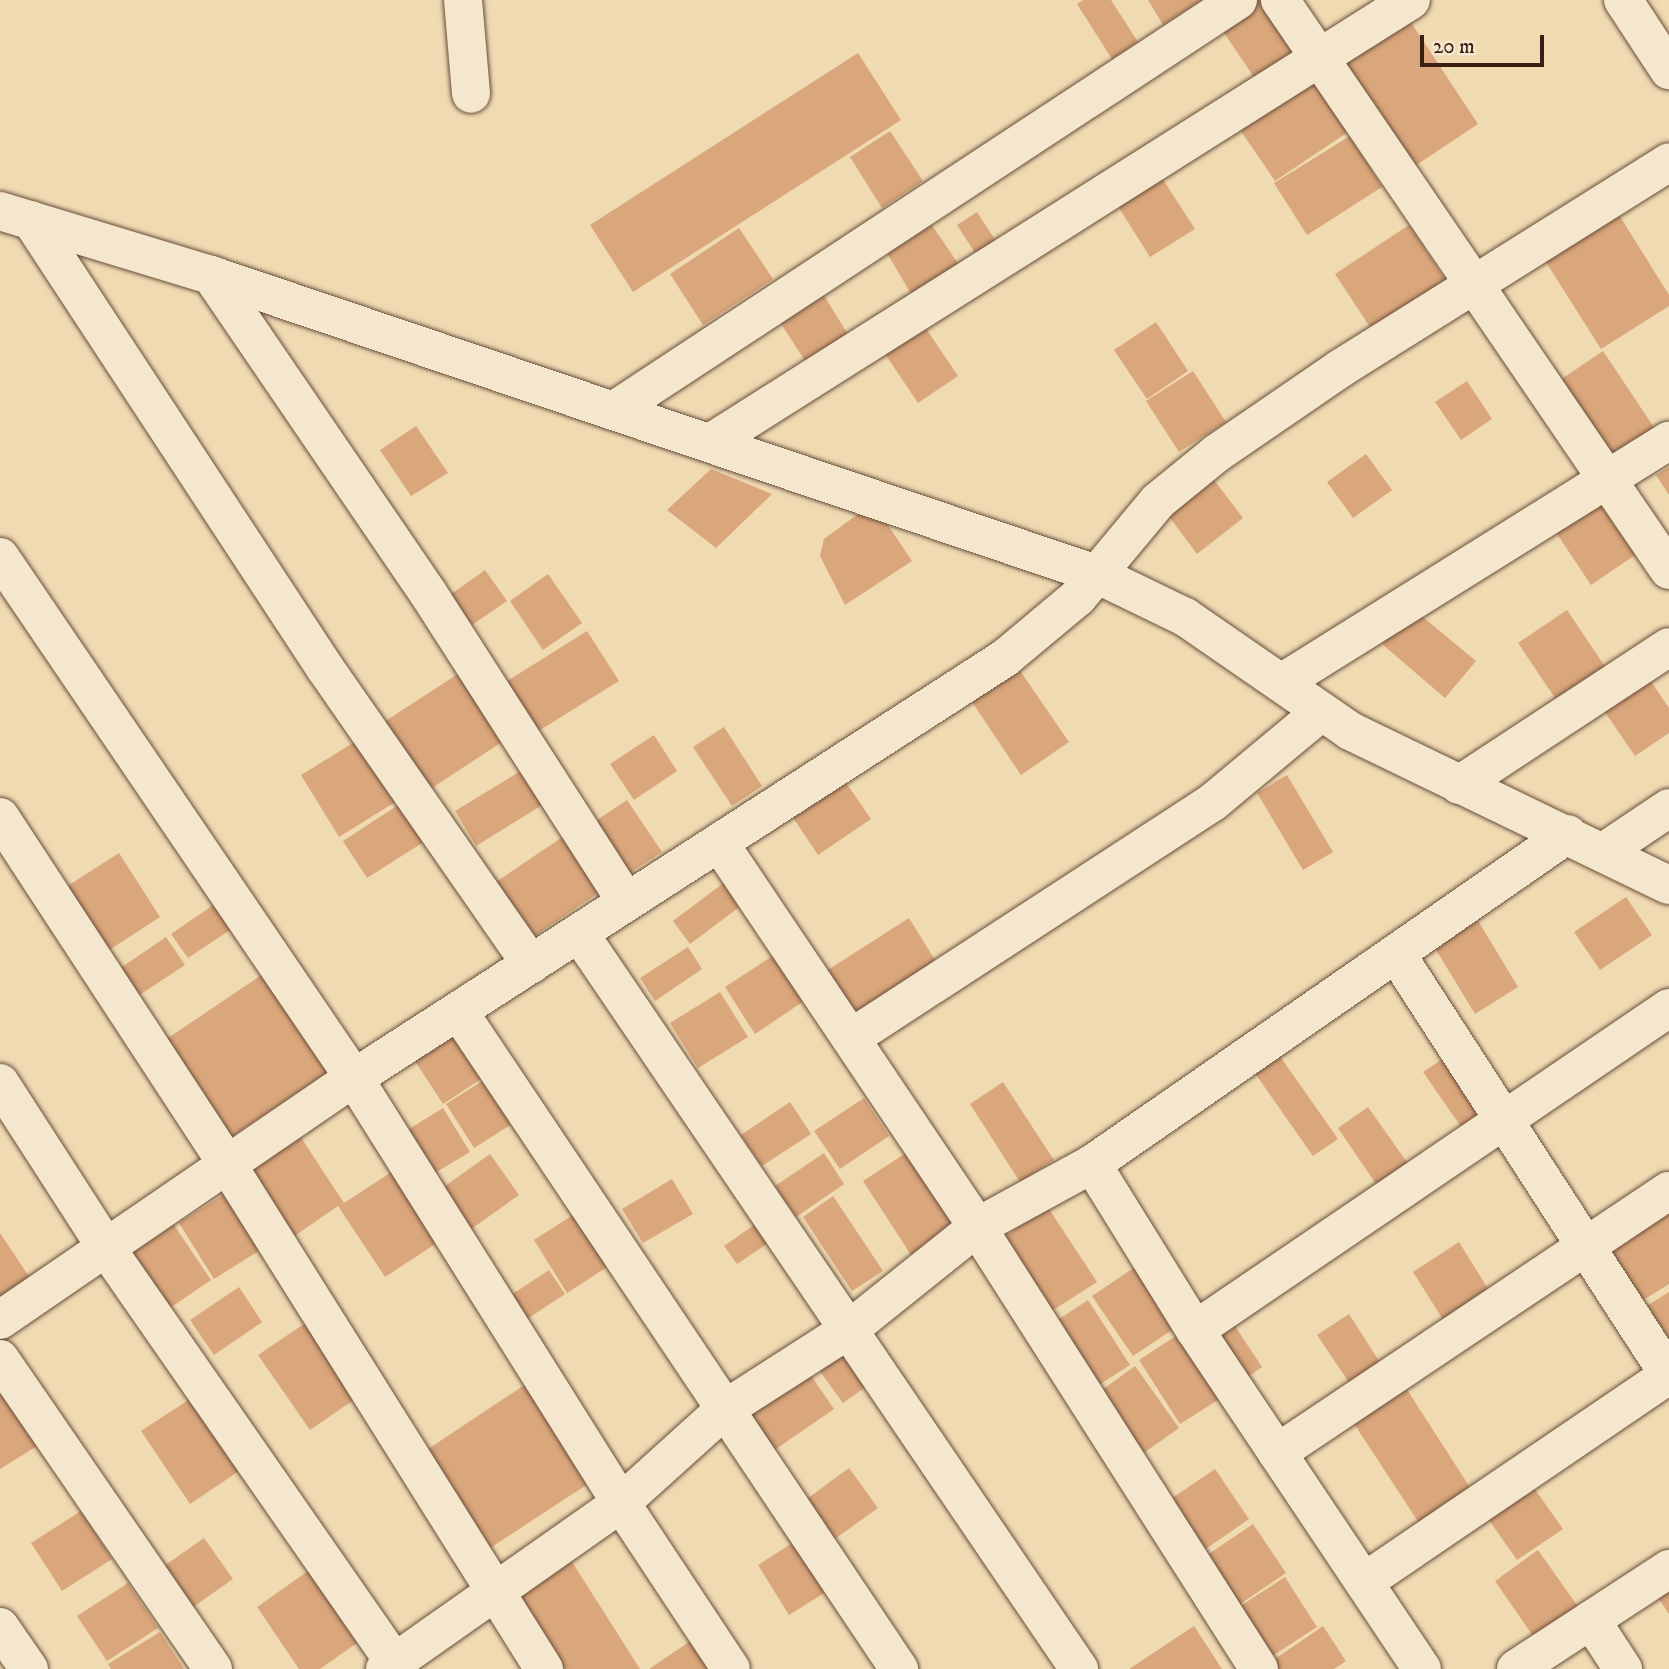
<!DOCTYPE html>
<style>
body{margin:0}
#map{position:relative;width:1669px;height:1669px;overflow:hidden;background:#f0dab2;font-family:"IM FELL DW Pica",serif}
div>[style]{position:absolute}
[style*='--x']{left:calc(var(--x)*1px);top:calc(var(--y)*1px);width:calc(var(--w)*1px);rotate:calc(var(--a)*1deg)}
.building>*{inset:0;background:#daa67b}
.roads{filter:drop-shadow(0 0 2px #684e3c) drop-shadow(0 0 2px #684e3c)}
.minor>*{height:38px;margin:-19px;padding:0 19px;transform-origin:19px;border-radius:19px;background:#f5e7cd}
span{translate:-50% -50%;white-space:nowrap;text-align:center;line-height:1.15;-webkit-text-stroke:5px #f5e7cd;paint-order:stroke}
.scale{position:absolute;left:1420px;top:35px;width:124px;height:32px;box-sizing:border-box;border:4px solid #3b1f14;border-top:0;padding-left:9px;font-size:21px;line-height:24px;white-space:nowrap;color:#3b1f14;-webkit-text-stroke:5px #f5e7cd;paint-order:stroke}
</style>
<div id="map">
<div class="building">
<i style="clip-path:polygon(1083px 0,1111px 0,1138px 42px,1112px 59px,1077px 4px)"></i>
<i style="clip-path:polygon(1148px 0,1202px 0,1163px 25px)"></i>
<i style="clip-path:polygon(1248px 0,1259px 0,1297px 57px,1258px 83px,1216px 21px)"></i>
<i style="clip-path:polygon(1408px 18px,1478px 124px,1403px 174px,1333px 67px)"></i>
<i style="clip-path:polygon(858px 53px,901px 120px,633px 292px,590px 225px)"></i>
<i style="clip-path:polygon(1311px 77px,1348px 132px,1275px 181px,1238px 127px)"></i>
<i style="clip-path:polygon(890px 131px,923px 181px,882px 208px,850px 157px)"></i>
<i style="clip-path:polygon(1350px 136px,1382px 187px,1307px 235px,1274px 183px)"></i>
<i style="clip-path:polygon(1158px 172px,1195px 229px,1150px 257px,1114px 200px)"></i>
<i style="clip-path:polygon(1611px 202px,1669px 295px,1669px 306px,1601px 349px,1537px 248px)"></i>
<i style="clip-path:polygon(977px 212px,1003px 252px,983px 265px,957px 225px)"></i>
<i style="clip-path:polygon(927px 218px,964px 272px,917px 304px,884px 248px)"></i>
<i style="clip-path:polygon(1409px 225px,1450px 287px,1376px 336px,1335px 274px)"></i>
<i style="clip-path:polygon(739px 228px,773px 279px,703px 325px,670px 274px)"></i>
<i style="clip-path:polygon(820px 289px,852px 341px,809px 367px,778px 319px)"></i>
<i style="clip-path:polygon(921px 321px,958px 376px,918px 403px,881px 348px)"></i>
<i style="clip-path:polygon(1156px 322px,1188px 371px,1147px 399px,1114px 350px)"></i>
<i style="clip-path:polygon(1603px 351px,1657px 432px,1608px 465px,1554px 384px)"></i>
<i style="clip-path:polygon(1193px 371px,1226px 422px,1179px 452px,1146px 401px)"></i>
<i style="clip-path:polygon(1467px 381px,1492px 419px,1461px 440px,1435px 402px)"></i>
<i style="clip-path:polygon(416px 426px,448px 473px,411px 496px,380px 450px)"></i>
<i style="clip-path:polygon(1366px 454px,1392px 490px,1353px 518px,1327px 482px)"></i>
<i style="clip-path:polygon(1669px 467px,1669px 495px,1656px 475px)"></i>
<i style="clip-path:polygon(1205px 468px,1243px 518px,1197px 554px,1159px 503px)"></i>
<i style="clip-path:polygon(711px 469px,772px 494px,716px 548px,667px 510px)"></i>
<i style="clip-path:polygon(1592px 492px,1635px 555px,1591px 585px,1549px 522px)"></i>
<i style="clip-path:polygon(873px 503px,912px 561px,845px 605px,820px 556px,824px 539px)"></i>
<i style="clip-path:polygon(485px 570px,507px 601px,472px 625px,450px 595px)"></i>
<i style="clip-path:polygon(548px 574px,582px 623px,543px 650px,510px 601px)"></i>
<i style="clip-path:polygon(1412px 608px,1476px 661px,1445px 698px,1382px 644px)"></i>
<i style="clip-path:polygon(1567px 610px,1608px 671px,1559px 704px,1518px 643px)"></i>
<i style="clip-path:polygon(587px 631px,619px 681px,532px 735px,501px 685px)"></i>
<i style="clip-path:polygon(1012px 659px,1069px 742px,1021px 775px,964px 690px)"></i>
<i style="clip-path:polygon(467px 668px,511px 736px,429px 790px,384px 722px)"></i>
<i style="clip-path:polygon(1642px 668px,1669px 708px,1669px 733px,1635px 756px,1596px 699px)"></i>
<i style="clip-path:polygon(724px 727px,762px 786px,732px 806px,693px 747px)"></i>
<i style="clip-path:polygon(366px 735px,405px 796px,339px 837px,301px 775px)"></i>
<i style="clip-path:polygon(654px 735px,677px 771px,634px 800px,610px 764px)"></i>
<i style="clip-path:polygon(534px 763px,555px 797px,476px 846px,455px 811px)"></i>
<i style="clip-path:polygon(838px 771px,871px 819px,818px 855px,786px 807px)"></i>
<i style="clip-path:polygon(1287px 775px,1333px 852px,1303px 870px,1257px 793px)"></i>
<i style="clip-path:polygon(406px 800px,430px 838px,367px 878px,343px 841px)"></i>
<i style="clip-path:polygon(627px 800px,662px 852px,628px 874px,594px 822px)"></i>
<i style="clip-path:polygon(573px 830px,610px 885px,527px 941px,490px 886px)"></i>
<i style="clip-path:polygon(119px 853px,160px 917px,97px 958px,55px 894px)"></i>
<i style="clip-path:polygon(725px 882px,742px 905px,690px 944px,673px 921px)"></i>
<i style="clip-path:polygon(1626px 897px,1652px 935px,1600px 970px,1574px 932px)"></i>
<i style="clip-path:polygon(219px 901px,236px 926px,188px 958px,171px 934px)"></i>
<i style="clip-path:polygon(1471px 909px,1518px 987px,1475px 1014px,1427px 935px)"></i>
<i style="clip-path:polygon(909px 918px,943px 973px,857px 1027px,823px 973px)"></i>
<i style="clip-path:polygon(166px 937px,185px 965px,135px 998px,116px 971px)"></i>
<i style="clip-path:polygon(688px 947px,702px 969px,655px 1001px,640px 978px)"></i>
<i style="clip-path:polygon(774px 955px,804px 1001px,755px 1034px,725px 987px)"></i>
<i style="clip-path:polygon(263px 974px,328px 1072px,230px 1138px,165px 1040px)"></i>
<i style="clip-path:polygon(720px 992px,748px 1037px,698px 1068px,670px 1023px)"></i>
<i style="clip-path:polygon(459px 1019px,493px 1071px,443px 1104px,409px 1052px)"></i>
<i style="clip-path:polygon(1277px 1052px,1338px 1139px,1313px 1156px,1252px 1069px)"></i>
<i style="clip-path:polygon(1447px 1056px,1487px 1116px,1464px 1131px,1423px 1072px)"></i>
<i style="clip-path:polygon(498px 1071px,526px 1115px,474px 1148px,446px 1104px)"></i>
<i style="clip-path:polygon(1003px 1082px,1054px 1160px,1020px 1182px,970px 1104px)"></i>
<i style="clip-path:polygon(864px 1098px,889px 1136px,840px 1169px,814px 1131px)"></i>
<i style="clip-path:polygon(790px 1102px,811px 1134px,762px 1166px,741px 1135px)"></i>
<i style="clip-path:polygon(1368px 1107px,1411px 1168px,1380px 1190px,1338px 1128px)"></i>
<i style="clip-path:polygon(443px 1108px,470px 1152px,423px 1180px,396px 1137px)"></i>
<i style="clip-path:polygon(296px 1130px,344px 1203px,393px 1171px,440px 1241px,385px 1277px,338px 1206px,290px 1239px,241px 1166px)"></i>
<i style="clip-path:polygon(824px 1153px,844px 1184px,796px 1217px,775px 1186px)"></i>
<i style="clip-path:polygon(906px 1153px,954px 1227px,911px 1255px,863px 1181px)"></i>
<i style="clip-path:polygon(490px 1154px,519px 1195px,467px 1232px,438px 1191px)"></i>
<i style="clip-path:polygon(672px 1179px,693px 1214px,643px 1243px,622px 1209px)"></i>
<i style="clip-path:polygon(229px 1191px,265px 1247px,214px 1279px,179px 1223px)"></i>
<i style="clip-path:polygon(833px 1196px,883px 1271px,852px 1291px,803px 1217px)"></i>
<i style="clip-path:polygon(1669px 1204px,1669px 1284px,1640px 1302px,1603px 1246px)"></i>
<i style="clip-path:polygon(1047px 1206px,1097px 1282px,1044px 1316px,998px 1242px)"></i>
<i style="clip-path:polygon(584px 1208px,618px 1260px,567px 1293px,534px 1240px)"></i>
<i style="clip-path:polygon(771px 1213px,785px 1232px,737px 1264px,724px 1246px)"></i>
<i style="clip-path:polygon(174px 1225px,211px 1280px,164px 1312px,127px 1256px)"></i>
<i style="clip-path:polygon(0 1233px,34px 1284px,0 1306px)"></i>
<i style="clip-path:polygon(1459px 1242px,1495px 1300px,1449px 1329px,1413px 1272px)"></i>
<i style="clip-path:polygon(1135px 1267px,1175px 1328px,1133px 1356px,1092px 1296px)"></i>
<i style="clip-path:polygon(549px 1270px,565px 1294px,515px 1327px,499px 1303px)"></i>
<i style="clip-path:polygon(239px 1287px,262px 1322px,214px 1355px,190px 1320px)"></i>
<i style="clip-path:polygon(1669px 1292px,1669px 1369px,1634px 1314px)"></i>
<i style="clip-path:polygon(1088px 1300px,1130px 1365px,1091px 1390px,1050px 1325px)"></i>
<i style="clip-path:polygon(1225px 1311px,1262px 1367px,1242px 1381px,1205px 1325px)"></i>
<i style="clip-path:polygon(1349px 1314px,1381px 1364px,1350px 1384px,1317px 1335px)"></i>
<i style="clip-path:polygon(307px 1322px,358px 1397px,310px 1430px,258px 1355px)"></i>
<i style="clip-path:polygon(849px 1330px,881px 1376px,843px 1403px,810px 1358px)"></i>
<i style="clip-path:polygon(1179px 1334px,1221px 1398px,1180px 1424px,1139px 1360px)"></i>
<i style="clip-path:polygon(803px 1364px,834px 1409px,773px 1451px,742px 1407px)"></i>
<i style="clip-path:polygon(1135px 1366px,1179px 1428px,1138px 1457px,1095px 1395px)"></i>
<i style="clip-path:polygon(0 1378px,42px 1443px,0 1469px)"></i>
<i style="clip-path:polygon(529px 1382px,594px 1480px,490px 1548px,425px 1451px)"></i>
<i style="clip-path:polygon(1404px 1385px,1471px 1489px,1419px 1523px,1351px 1419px)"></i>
<i style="clip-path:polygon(193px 1397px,242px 1469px,190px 1504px,141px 1431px)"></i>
<i style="clip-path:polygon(849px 1468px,878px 1508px,832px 1541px,804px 1501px)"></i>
<i style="clip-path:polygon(1215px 1469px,1249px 1519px,1197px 1555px,1162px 1505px)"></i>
<i style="clip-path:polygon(1529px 1481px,1563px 1529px,1517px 1560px,1484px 1513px)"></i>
<i style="clip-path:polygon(81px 1511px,112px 1559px,62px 1591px,31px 1543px)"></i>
<i style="clip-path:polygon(1253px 1524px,1286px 1573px,1233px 1609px,1200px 1560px)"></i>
<i style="clip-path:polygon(805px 1535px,837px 1585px,789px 1615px,758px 1565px)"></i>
<i style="clip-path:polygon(204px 1538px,233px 1579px,186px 1612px,157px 1571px)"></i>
<i style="clip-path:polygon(1538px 1550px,1581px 1611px,1537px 1642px,1495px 1581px)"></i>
<i style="clip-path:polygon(567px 1554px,640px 1669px,565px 1669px,514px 1587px)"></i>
<i style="clip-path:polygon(308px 1571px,357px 1643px,320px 1669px,299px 1669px,257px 1607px)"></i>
<i style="clip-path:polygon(1285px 1577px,1317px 1627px,1266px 1660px,1234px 1610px)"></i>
<i style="clip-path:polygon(1669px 1579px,1669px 1614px,1653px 1590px)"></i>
<i style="clip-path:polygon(128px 1583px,158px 1628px,107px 1661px,77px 1616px)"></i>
<i style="clip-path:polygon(1194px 1626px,1222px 1669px,1129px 1669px)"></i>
<i style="clip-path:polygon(1323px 1626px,1346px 1661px,1334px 1669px,1269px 1669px,1266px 1665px)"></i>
<i style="clip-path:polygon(160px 1632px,184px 1669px,111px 1669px,108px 1664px)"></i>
<i style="clip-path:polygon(701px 1634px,715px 1669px,649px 1669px)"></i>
</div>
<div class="roads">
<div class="minor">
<i style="--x:463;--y:0;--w:94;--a:85.1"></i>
<i style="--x:1280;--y:0;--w:690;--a:55.69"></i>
<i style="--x:1623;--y:0;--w:84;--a:56.7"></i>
<i style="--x:0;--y:211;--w:220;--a:16.9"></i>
<i style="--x:211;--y:275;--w:934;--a:18.67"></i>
<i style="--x:1096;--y:574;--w:99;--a:25.8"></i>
<i style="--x:1185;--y:617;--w:201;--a:34.6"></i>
<i style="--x:1350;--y:731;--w:354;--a:25.8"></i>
<i style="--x:31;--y:220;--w:536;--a:56.73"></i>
<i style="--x:325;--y:668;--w:361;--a:55.2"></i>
<i style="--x:211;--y:275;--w:385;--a:55.7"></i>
<i style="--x:428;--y:593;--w:367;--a:57.3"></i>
<i style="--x:613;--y:411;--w:748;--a:-33.33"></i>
<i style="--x:710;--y:443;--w:829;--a:-32.29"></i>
<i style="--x:0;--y:557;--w:630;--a:55.81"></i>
<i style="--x:354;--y:1078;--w:502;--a:57.86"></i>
<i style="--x:621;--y:1503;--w:199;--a:56.5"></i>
<i style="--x:1281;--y:683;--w:457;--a:-32"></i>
<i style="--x:1459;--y:785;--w:251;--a:-33.3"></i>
<i style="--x:0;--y:817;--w:415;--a:56.8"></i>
<i style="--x:227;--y:1164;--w:596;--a:57.88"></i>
<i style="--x:720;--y:844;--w:461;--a:56.1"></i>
<i style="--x:977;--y:1227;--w:524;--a:57.46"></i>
<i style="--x:1605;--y:851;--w:77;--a:-33.9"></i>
<i style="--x:579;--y:933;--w:890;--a:55.81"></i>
<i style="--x:1397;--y:955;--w:500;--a:57.07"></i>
<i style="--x:459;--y:1012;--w:791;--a:56.19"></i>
<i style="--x:851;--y:1038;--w:432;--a:-33.1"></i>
<i style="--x:1213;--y:802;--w:139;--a:-39.8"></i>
<i style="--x:0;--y:1083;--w:197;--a:57.2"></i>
<i style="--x:107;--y:1249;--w:512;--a:55.19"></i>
<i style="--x:1092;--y:1164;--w:195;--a:58.2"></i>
<i style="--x:1195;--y:1330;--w:408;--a:56.2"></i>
<i style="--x:0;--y:1320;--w:429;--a:-34.4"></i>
<i style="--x:354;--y:1078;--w:775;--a:-32.83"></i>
<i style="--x:1005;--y:658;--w:95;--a:-39.9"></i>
<i style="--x:1078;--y:597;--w:125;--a:-50.2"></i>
<i style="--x:1158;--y:501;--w:76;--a:-39.1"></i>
<i style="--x:1217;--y:453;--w:150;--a:-34.4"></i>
<i style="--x:1341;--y:368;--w:387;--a:-32.1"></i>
<i style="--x:1195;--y:1330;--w:573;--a:-34.19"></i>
<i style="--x:0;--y:1359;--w:376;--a:55.5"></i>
<i style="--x:1277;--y:1453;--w:471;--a:-33.8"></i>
<i style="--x:1364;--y:1582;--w:369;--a:-34.2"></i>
<i style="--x:1591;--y:1620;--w:59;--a:56.9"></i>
<i style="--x:0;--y:1627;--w:51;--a:55.4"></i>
<i style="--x:385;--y:1669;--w:289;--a:-35.1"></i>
<i style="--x:621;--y:1503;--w:140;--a:-42.1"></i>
<i style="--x:725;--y:1409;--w:150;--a:-32.7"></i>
<i style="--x:851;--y:1328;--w:161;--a:-38.7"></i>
<i style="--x:977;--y:1227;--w:131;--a:-28.7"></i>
<i style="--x:1092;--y:1164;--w:579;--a:-34.73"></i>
<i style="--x:1516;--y:1669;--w:183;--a:-33.2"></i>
</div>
</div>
<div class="scale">20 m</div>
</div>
